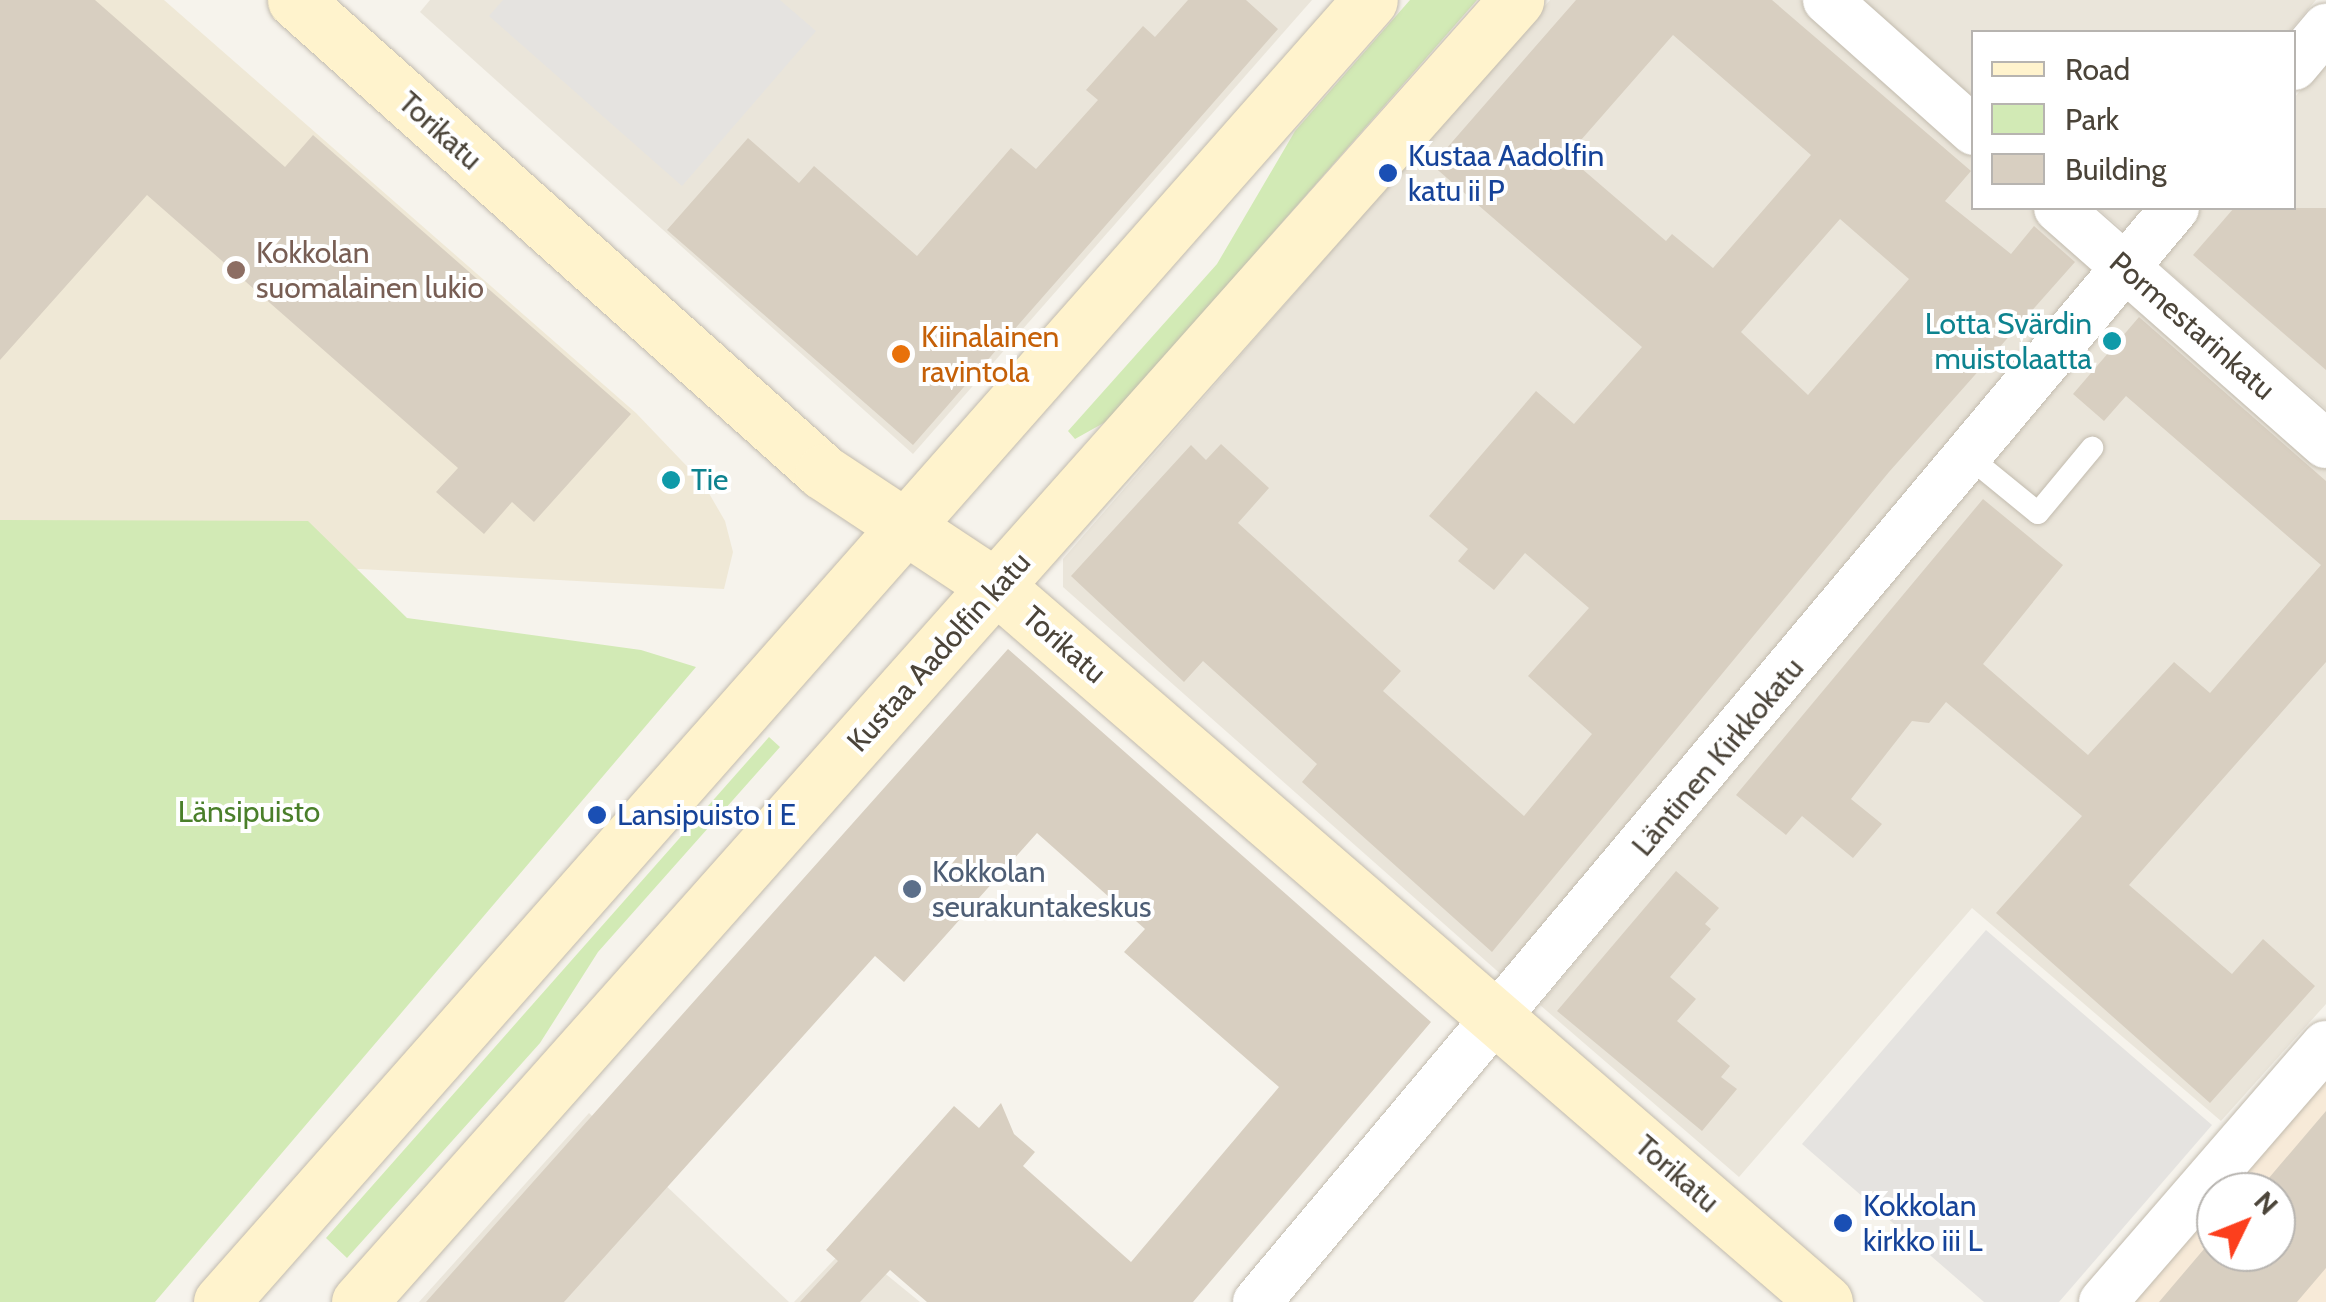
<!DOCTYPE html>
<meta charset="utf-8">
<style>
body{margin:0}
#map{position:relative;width:2326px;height:1302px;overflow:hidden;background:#f6f3ec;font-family:Cabin,sans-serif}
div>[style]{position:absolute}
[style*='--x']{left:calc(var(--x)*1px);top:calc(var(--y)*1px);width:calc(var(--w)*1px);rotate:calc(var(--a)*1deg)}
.residential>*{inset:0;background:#eae5da}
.commercial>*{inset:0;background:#f7ead8}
.education>*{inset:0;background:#efe8d6}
.green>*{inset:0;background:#d2eab5}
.parking>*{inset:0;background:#e5e3e0}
.building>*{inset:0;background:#d8cfc1}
.roads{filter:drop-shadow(0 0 2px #c2bbae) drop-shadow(0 0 2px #c2bbae)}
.lane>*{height:22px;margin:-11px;padding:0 11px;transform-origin:11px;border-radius:11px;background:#fff}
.street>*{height:48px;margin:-24px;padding:0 24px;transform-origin:24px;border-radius:24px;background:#fff}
.secondary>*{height:55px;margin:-27.5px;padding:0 27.5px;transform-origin:27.5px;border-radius:27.5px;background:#fff3cd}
.dots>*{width:28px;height:28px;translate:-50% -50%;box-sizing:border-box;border:5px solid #fff;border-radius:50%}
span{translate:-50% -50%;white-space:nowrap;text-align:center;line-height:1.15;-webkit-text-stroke:8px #fff;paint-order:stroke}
.street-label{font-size:30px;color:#4b4439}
.transit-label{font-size:30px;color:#164399}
.left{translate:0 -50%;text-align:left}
.education-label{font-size:30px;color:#785e54}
.culture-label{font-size:30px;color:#0d838f}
.right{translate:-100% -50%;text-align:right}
.food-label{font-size:30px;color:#c56008}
.park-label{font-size:30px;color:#4a7f2a}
.service-label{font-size:30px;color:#4e5e75}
.legend{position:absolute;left:1971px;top:30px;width:325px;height:180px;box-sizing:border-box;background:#fff;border:2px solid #b7b4b0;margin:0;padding:12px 18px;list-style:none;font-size:30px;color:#4b4439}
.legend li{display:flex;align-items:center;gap:20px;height:50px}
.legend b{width:50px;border:2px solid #b7b4b0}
.north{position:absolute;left:2196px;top:1172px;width:100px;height:100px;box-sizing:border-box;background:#fff;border:2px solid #b7b4b0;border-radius:50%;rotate:47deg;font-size:28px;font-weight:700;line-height:40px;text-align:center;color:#4b4439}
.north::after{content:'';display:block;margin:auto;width:35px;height:45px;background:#fc3f1d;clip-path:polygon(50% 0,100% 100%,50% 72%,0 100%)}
</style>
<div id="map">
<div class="residential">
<i style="clip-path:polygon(430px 0,1312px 0,913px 454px,420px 12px)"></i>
<i style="clip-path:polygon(1550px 0,1801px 0,1973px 152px,1974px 208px,2036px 208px,2102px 265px,1504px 977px,1063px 587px,1063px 559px)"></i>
<i style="clip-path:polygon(1863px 0,2316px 0,2289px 32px,1974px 32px,1973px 98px)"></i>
<i style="clip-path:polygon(2326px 60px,2326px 409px,2155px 260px,2200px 208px,2294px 208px,2294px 98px)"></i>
<i style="clip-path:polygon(2097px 208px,2143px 208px,2124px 231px)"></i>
<i style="clip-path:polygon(2130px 294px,2326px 466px,2326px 1004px,2221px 1121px,1972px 908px,1739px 1177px,1540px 1005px)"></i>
<i style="clip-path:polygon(589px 1113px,789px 1302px,419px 1302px)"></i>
<i style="clip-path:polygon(849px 1244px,920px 1302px,794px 1302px)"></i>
</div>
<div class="commercial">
<i style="clip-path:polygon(2326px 1075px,2326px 1302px,2133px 1302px,2216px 1204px,2216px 1252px,2276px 1252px,2276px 1192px,2227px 1192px)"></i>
</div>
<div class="education">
<i style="clip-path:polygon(0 0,164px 0,636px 413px,703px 483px,725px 521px,733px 552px,724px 589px,360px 569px,0 576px)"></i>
</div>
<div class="green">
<i style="clip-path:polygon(1410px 0,1477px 0,1109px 420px,1075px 439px,1068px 431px,1217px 264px,1295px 131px)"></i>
<i style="clip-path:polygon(0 520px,308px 521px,407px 618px,641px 650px,696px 667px,155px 1302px,0 1302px)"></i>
<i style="clip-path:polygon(769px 737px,780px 747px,598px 952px,540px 1043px,347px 1258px,326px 1238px)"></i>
</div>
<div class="parking">
<i style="clip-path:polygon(503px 0,780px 0,816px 31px,682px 186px,489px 16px)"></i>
<i style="clip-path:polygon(1986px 930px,2212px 1125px,2059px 1302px,1984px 1302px,1802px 1144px)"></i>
</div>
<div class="building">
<i style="clip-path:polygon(0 0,95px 0,285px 167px,313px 135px,631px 414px,534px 522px,512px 502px,484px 534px,436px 492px,458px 468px,147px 195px,0 360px)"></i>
<i style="clip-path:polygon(1188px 0,1246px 0,1278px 29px,913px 445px,667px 230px,748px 138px,799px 183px,814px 166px,917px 256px,1011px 148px,1036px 169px,1098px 100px,1086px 90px,1143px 26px,1155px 37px)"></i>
<i style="clip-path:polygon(evenodd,1576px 0,1772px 0,1971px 171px,1945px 201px,2011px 254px,2034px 226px,2075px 262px,1889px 472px,1492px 952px,1302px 782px,1317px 764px,1203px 661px,1184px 682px,1071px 576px,1191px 445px,1206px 460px,1221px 444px,1269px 488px,1238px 523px,1401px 671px,1383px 691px,1524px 816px,1592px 734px,1528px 676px,1589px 608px,1525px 553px,1494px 590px,1458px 561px,1468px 549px,1429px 516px,1536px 391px,1574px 424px,1642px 347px,1432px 165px,1576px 0,1673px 35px,1811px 155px,1713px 268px,1672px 234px,1666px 241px,1567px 156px,1673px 35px,1576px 0,1840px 219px,1909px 279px,1808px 395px,1741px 332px,1840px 219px)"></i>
<i style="clip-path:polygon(2234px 208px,2326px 208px,2326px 370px,2193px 255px)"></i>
<i style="clip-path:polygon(2139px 317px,2326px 481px,2326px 662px,2129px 885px,2232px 974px,2263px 939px,2315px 986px,2210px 1103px,1996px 913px,2082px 816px,1946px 702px,1929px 723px,1912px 721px,1851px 799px,1882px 824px,1853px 858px,1802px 816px,1786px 835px,1736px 795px,1983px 499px,2063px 565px,1983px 664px,2088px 755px,2174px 662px,2210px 693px,2321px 565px,2126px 396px,2104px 421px,2073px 394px)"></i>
<i style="clip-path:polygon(1008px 649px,1431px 1022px,1193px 1302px,927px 1302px,890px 1270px,860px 1302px,800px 1302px,838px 1261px,826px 1250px,954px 1106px,979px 1128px,1001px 1103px,1014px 1134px,1035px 1152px,1023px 1166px,1131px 1262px,1279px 1087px,1124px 952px,1145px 929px,1037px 833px,904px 982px,875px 956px,564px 1302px,426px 1302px)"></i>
<i style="clip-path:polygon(1676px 871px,1719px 908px,1705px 924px,1711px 929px,1670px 977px,1696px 999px,1677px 1021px,1730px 1066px,1721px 1077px,1737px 1089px,1702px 1131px,1557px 1011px)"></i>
<i style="clip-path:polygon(2326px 1111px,2326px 1268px,2297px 1302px,2159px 1302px,2210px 1242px,2216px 1240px,2216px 1252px,2276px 1252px,2276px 1192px,2257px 1192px)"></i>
</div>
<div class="roads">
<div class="lane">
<i style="--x:1968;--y:456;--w:90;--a:39.2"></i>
<i style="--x:2038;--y:513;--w:85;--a:-50.3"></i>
</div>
<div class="street">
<i style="--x:1827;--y:0;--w:197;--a:41.7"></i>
<i style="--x:2294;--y:66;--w:50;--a:-49.9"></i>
<i style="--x:2058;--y:208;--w:357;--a:41.4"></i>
<i style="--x:1257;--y:1302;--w:1428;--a:-50"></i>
<i style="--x:2103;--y:1302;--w:340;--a:-49.1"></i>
</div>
<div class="secondary">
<i style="--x:295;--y:0;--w:708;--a:41.79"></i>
<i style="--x:823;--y:472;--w:209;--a:33.5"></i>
<i style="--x:997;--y:587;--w:1094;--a:40.81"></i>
<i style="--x:221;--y:1302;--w:1736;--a:-48.57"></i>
<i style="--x:359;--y:1302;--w:1742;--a:-48.37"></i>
</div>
</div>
<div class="dots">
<i style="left:1388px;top:173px;background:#1a4fb4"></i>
<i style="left:236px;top:270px;background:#8d6e63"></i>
<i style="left:2112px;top:341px;background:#0f9aa8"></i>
<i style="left:901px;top:354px;background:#e8710a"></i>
<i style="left:671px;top:480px;background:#0f9aa8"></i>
<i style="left:597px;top:815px;background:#1a4fb4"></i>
<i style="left:912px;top:889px;background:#5c6f8a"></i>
<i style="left:1843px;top:1223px;background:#1a4fb4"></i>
</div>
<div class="street-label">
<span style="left:440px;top:131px;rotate:42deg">Torikatu</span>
<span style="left:2192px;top:326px;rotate:41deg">Pormestarinkatu</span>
<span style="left:1064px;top:645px;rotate:41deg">Torikatu</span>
<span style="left:939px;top:652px;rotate:-48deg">Kustaa Aadolfin katu</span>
<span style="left:1718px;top:757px;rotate:-50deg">Läntinen Kirkkokatu</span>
<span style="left:1677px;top:1174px;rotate:41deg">Torikatu</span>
</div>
<div class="transit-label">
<span class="left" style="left:1408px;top:173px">Kustaa Aadolfin<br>katu ii P</span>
<span class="left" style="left:617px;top:815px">Lansipuisto i E</span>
<span class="left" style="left:1863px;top:1223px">Kokkolan<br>kirkko iii L</span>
</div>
<div class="education-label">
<span class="left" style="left:256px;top:270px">Kokkolan<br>suomalainen lukio</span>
</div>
<div class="culture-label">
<span class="right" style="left:2092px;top:341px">Lotta Svärdin<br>muistolaatta</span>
<span class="left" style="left:691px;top:480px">Tie</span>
</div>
<div class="food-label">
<span class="left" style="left:921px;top:354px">Kiinalainen<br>ravintola</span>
</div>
<div class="park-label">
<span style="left:249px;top:812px">Länsipuisto</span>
</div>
<div class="service-label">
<span class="left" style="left:932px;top:889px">Kokkolan<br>seurakuntakeskus</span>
</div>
<ul class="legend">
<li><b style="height:12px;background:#fff3cd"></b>Road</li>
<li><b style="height:28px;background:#d2eab5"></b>Park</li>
<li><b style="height:28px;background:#d8cfc1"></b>Building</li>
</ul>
<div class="north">N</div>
</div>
